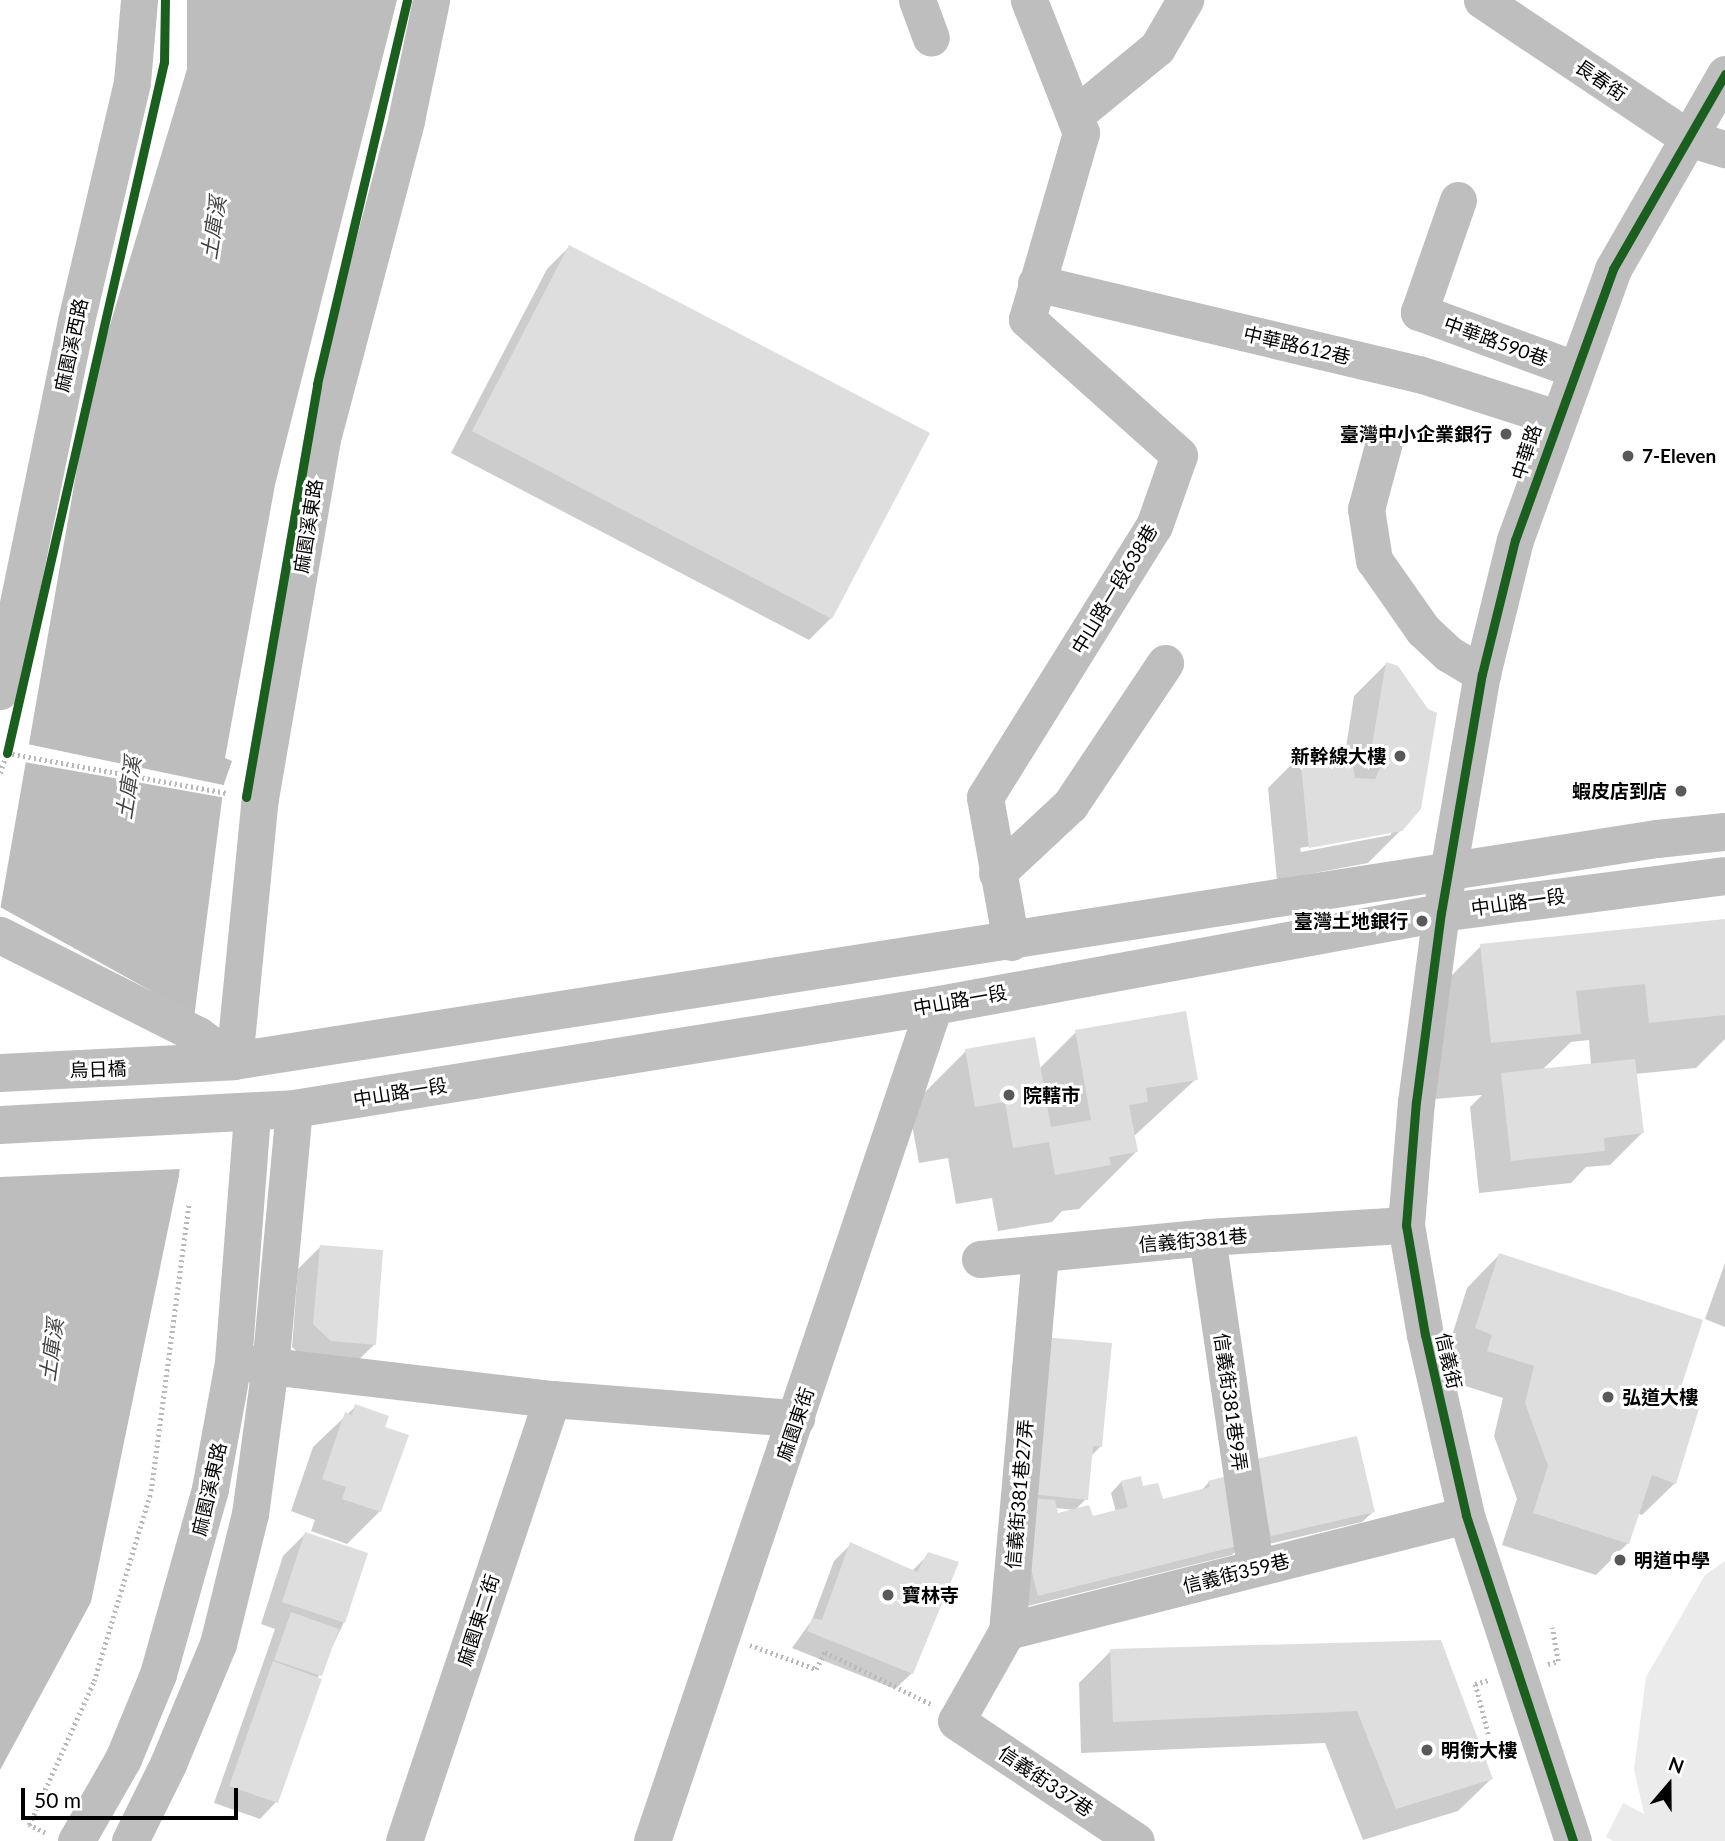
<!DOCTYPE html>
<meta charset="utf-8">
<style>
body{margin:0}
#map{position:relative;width:1725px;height:1841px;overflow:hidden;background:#fff;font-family:Lato,"Noto Sans TC",sans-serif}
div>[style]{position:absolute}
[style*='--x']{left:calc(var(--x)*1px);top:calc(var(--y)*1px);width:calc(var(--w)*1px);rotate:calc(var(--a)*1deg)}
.green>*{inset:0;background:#ebebeb}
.water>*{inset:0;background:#bdbdbd}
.pier>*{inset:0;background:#fff}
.shadow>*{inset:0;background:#0003}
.building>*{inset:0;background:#dedede}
.path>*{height:4.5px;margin-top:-2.25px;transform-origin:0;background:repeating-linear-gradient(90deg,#b9b9b9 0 2px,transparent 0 5.5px)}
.minor>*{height:37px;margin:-18.5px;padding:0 18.5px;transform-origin:18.5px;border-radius:18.5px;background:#bebebe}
.major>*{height:38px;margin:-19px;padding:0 19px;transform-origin:19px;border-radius:19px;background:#bebebe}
.cycleway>*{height:9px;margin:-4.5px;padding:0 4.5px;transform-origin:4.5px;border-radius:4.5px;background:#1b5e20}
.dots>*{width:19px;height:19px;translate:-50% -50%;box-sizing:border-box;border:4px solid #fff;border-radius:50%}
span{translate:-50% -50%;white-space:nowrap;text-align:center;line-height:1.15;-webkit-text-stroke:6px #fff;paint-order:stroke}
.street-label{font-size:19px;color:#000}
.poi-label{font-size:19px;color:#000;font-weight:700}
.right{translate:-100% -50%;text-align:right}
.left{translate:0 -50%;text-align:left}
.water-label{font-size:21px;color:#424242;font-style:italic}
.north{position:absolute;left:1634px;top:1750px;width:70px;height:70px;-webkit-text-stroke:5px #fff;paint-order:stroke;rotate:20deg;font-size:19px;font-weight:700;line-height:28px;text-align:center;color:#000}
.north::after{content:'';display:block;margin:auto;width:24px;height:32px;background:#000;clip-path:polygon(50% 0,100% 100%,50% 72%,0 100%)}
.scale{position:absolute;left:21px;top:1788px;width:217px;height:32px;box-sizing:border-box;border:4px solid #000;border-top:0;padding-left:9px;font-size:21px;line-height:24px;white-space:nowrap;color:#000;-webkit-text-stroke:5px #fff;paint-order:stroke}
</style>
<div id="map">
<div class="green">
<i style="clip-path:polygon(1725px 1561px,1725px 1841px,1613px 1841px,1606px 1837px,1623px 1803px,1644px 1814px,1634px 1769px,1646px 1677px,1705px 1575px)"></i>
</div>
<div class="water">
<i style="clip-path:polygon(187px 0,397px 0,275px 485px,225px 758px,232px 761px,224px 784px,194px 1018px,179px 1176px,91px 1602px,0 1770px,0 910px,91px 388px,187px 69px)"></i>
</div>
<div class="pier">
<i style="clip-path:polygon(27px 744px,228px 786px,226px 798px,24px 762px)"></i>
<i style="clip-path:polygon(0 907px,198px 1017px,180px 1169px,0 1177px)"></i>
</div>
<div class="shadow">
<i style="clip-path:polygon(569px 247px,831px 618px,809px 640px,451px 453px,547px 269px)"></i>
<i style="clip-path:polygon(evenodd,1386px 664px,1401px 830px,1368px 863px,1277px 880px,1268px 788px,1301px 755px,1346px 747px,1354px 696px,1386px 664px,1391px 832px,1391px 835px,1301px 852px,1300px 848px,1391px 832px)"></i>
<i style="clip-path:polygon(evenodd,1725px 920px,1725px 1039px,1696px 1068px,1635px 1074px,1642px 1133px,1610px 1165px,1586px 1167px,1571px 1183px,1479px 1193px,1470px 1107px,1482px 1095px,1435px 1099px,1424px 1003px,1481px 946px,1725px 920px,1589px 1040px,1591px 1065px,1542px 1070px,1571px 1042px,1589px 1040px)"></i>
<i style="clip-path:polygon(1076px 1032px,1196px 1079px,1133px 1137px,1136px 1152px,1079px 1209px,1062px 1211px,1052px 1222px,998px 1231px,992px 1198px,956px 1204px,948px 1158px,919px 1163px,909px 1108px,966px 1051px,1039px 1069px)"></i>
<i style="clip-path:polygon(320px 1247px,375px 1344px,352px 1366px,308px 1362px,292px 1347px,298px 1269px)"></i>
<i style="clip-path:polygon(1499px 1255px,1677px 1394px,1675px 1483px,1642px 1515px,1637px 1513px,1628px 1543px,1596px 1575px,1502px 1545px,1517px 1499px,1494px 1436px,1503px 1398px,1456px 1383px,1461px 1367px,1444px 1361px,1467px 1288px)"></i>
<i style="clip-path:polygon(1725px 1263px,1725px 1327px,1705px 1319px)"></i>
<i style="clip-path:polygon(1033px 1350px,1101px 1446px,1090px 1457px,1086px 1499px,1075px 1510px,1055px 1508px,1057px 1515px,1091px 1518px,1116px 1512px,1111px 1493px,1121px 1482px,1142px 1488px,1161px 1501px,1200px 1492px,1209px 1482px,1243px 1544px,1232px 1555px,1028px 1606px)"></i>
<i style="clip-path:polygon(356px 1406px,383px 1428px,380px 1511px,347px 1544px,311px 1531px,315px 1520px,291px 1511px,313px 1447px)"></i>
<i style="clip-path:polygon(1243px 1473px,1373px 1512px,1362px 1522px,1260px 1546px)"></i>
<i style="clip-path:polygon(305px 1534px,344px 1622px,317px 1679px,276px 1802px,260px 1819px,214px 1803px,275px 1629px,261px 1624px,283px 1556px)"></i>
<i style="clip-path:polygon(850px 1545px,911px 1572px,929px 1554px,912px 1673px,895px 1689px,792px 1648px,812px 1620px,834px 1561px)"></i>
<i style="clip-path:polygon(1439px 1642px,1491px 1779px,1458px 1811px,1363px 1840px,1325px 1743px,1081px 1753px,1079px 1683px,1111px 1651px)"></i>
</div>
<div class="building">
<i style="clip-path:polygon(569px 245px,930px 433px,832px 619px,472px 431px)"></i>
<i style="clip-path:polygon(1386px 662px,1398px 666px,1428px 709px,1437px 713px,1421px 809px,1402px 831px,1309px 848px,1300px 754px,1350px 744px,1355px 778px,1375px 779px,1381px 766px,1370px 758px)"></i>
<i style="clip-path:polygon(1725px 919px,1725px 1015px,1649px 1023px,1645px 984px,1576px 991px,1581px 1034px,1491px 1043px,1480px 944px)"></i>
<i style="clip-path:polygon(1186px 1011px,1198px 1080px,1146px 1088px,1148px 1102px,1129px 1105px,1138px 1152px,1109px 1157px,1111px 1165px,1055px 1175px,1049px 1142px,1013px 1148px,1005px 1102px,975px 1107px,965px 1049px,1035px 1037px,1051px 1127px,1091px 1120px,1075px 1030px)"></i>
<i style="clip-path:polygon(1635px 1059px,1644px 1133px,1604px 1138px,1605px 1151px,1511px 1161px,1501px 1073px)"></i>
<i style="clip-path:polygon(320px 1245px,383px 1250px,376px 1345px,331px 1341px,313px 1324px)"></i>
<i style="clip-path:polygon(1499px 1253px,1703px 1320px,1679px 1393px,1701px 1402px,1676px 1484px,1652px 1475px,1629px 1544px,1533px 1513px,1548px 1466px,1525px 1403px,1534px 1366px,1487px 1351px,1492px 1335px,1475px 1328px)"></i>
<i style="clip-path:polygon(1043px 1337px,1112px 1343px,1102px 1447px,1093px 1446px,1088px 1500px,1030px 1494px)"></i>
<i style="clip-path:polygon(355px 1404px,389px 1416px,385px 1427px,409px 1435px,381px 1512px,342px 1499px,346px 1487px,322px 1479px,345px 1412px,352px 1415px)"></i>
<i style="clip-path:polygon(1357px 1436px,1375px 1512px,1271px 1536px,1253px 1460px)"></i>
<i style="clip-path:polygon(1141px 1476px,1143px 1486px,1158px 1483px,1163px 1499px,1210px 1487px,1208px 1481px,1227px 1476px,1245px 1544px,1038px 1596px,1019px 1523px,1031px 1498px,1055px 1500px,1058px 1513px,1089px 1505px,1093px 1516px,1128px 1507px,1121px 1481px)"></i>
<i style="clip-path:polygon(305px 1532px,368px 1553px,345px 1623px,282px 1602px)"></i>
<i style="clip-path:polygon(850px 1542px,917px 1572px,928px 1552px,959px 1562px,913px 1674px,807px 1631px,812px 1618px,822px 1620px)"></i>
<i style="clip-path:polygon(291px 1612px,339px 1629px,322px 1676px,274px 1660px)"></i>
<i style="clip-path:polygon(1441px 1640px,1493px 1779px,1396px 1809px,1357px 1711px,1113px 1722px,1110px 1649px)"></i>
<i style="clip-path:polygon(273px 1661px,322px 1679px,278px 1803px,229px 1786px)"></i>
</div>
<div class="path">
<i style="--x:0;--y:773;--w:21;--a:-71"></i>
<i style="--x:7;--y:753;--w:225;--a:10.3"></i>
<i style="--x:750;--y:1645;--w:70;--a:20"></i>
<i style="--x:816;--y:1669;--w:19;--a:-62"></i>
<i style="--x:825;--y:1652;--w:118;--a:26.1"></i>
<i style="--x:1548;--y:1664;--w:10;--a:-17"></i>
<i style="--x:1558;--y:1661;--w:34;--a:-100"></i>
<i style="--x:1488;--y:1734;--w:52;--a:-104.6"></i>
<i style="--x:1475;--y:1684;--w:15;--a:-16"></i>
<i style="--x:45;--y:1833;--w:18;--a:-153"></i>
<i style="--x:29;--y:1825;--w:158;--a:-65.7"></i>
<i style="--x:94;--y:1681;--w:198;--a:-73.3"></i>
<i style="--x:151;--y:1491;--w:291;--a:-82.5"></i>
</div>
<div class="minor">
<i style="--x:917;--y:0;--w:40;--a:69.8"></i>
<i style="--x:1482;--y:0;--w:248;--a:33.8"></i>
<i style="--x:1688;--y:138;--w:39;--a:17"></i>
<i style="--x:1075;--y:115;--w:106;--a:-39.3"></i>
<i style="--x:1157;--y:48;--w:56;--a:-59.7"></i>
<i style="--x:1458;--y:200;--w:119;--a:109.2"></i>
<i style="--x:1419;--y:312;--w:165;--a:20.2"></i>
<i style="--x:1036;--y:283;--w:394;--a:13.4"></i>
<i style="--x:1419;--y:374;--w:144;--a:17.8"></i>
<i style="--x:1384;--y:442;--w:69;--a:105"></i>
<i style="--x:1366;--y:509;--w:52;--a:81.1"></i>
<i style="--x:1374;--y:560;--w:85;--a:55"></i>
<i style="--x:1423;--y:630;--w:35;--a:43"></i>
<i style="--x:1449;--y:654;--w:39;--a:31"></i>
<i style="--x:0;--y:691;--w:378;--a:-78.4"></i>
<i style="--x:76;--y:321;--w:245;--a:-76.8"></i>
<i style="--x:132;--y:82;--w:82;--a:-85.1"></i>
<i style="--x:997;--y:873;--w:100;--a:-43"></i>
<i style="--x:1070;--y:805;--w:171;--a:-56.2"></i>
<i style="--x:0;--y:935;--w:222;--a:26.8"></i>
<i style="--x:198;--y:1035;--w:44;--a:35.8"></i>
<i style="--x:234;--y:1061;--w:264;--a:-84.4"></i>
<i style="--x:260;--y:798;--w:364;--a:-80.2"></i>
<i style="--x:322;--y:439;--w:330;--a:-75.2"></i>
<i style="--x:406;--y:120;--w:123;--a:-78.2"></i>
<i style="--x:1011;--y:942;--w:147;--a:-100.2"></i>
<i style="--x:985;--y:797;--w:319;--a:-58.1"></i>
<i style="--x:1154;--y:526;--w:75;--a:-70.6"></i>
<i style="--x:1179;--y:455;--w:204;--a:-138.2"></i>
<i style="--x:1027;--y:319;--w:194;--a:-73.8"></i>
<i style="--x:1081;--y:133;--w:143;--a:-111.4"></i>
<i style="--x:1207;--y:1237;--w:334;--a:81.7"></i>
<i style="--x:1040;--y:1255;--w:377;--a:95"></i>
<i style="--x:1007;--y:1631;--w:103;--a:119.5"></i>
<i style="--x:956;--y:1721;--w:216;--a:33.7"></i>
<i style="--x:980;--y:1259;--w:228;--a:-5.5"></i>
<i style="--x:1207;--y:1237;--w:199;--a:-3.5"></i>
<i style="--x:245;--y:1363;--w:309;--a:6.7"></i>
<i style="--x:552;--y:1399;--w:245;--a:4.5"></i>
<i style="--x:1007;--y:1631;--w:473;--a:-14.2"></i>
<i style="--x:76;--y:1841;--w:95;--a:-60.2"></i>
<i style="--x:123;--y:1759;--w:92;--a:-67.6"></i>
<i style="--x:158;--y:1674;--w:192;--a:-74.3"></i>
<i style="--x:210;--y:1489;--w:129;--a:-79.7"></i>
<i style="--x:233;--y:1362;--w:250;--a:-85.6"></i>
<i style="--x:130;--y:1841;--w:86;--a:-63.7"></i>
<i style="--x:168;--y:1764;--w:130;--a:-67.4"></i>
<i style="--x:218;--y:1644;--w:134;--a:-76.2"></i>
<i style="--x:250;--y:1514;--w:148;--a:-82.3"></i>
<i style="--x:270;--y:1367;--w:259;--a:-84.7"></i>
<i style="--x:404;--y:1841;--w:466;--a:-71.5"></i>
<i style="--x:652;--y:1841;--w:881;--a:-71.34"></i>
<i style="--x:1573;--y:1841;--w:343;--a:-108.2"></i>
<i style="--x:1466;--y:1515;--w:185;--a:-102.8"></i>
<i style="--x:1425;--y:1335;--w:112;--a:-99.8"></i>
<i style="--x:1406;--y:1225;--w:123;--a:-85.4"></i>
<i style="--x:1416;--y:1102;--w:191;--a:-82.5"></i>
<i style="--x:1441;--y:913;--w:242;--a:-80.3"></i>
<i style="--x:1482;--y:674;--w:138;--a:-76.2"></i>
<i style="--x:1515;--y:540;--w:288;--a:-70.1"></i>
<i style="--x:1613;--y:269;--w:225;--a:-60.1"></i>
</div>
<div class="major">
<i style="--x:0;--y:1073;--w:234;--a:-2.9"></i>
<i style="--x:234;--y:1061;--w:1440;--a:-8.87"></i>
<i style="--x:1657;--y:839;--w:68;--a:-5.9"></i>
<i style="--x:0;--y:1125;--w:294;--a:-3.1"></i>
<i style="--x:294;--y:1109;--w:648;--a:-9.14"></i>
<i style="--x:934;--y:1006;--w:515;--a:-10.39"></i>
<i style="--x:1441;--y:913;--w:286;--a:-7.4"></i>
</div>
<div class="cycleway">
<i style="--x:7;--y:753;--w:709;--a:-77.2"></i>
<i style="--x:164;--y:62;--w:62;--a:-89.1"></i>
<i style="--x:246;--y:797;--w:419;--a:-80.2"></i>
<i style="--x:317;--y:384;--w:394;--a:-76.8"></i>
<i style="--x:1573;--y:1841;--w:343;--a:-108.2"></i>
<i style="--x:1466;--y:1515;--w:185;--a:-102.8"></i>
<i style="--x:1425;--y:1335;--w:112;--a:-99.8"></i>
<i style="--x:1406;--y:1225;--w:123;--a:-85.4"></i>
<i style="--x:1416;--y:1102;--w:191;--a:-82.5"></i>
<i style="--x:1441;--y:913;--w:242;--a:-80.3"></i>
<i style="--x:1482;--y:674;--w:138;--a:-76.2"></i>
<i style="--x:1515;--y:540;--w:288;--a:-70.1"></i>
<i style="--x:1613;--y:269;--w:225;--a:-60.1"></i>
</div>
<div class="dots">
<i style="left:1506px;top:434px;background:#595959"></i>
<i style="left:1628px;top:456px;background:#595959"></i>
<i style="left:1400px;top:756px;background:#595959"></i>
<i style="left:1681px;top:791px;background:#595959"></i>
<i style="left:1422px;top:921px;background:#595959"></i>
<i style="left:1009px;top:1095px;background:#595959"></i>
<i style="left:1608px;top:1397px;background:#595959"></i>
<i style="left:1620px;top:1560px;background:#595959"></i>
<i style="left:888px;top:1595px;background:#595959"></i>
<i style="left:1427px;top:1750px;background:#595959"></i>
</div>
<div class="street-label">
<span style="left:1601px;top:80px;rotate:34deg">長春街</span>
<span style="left:1496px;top:341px;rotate:20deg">中華路590巷</span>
<span style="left:71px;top:345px;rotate:-78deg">麻園溪西路</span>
<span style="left:1297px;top:345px;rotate:13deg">中華路612巷</span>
<span style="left:1526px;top:452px;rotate:-72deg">中華路</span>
<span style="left:308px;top:526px;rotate:-81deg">麻園溪東路</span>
<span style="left:1114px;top:589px;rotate:-59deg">中山路一段638巷</span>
<span style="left:1518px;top:902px;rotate:-8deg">中山路一段</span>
<span style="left:960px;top:1000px;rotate:-10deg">中山路一段</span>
<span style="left:98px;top:1069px;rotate:-2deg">烏日橋</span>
<span style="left:400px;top:1092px;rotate:-9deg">中山路一段</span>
<span style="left:1193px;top:1240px;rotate:-5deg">信義街381巷</span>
<span style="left:1449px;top:1361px;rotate:77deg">信義街</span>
<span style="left:1231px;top:1402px;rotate:82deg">信義街381巷9弄</span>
<span style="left:795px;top:1424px;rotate:-71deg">麻園東街</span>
<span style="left:209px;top:1489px;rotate:-77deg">麻園溪東路</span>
<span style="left:1019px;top:1494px;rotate:-85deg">信義街381巷27弄</span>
<span style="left:1236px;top:1573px;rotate:-14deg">信義街359巷</span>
<span style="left:478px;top:1620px;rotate:-72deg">麻園東二街</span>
<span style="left:1046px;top:1781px;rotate:34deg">信義街337巷</span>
</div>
<div class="poi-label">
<span class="right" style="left:1492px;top:434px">臺灣中小企業銀行</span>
<span class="left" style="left:1642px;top:456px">7-Eleven</span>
<span class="right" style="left:1386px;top:756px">新幹線大樓</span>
<span class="right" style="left:1667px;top:791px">蝦皮店到店</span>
<span class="right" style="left:1408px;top:921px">臺灣土地銀行</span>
<span class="left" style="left:1023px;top:1095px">院轄市</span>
<span class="left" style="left:1622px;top:1397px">弘道大樓</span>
<span class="left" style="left:1634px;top:1560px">明道中學</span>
<span class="left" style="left:902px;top:1595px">寶林寺</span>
<span class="left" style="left:1441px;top:1750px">明衡大樓</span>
</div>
<div class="water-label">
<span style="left:213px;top:228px;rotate:-81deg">土庫溪</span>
<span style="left:128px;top:788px;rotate:-81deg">土庫溪</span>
<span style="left:51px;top:1350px;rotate:-82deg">土庫溪</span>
</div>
<div class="north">N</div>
<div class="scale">50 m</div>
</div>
